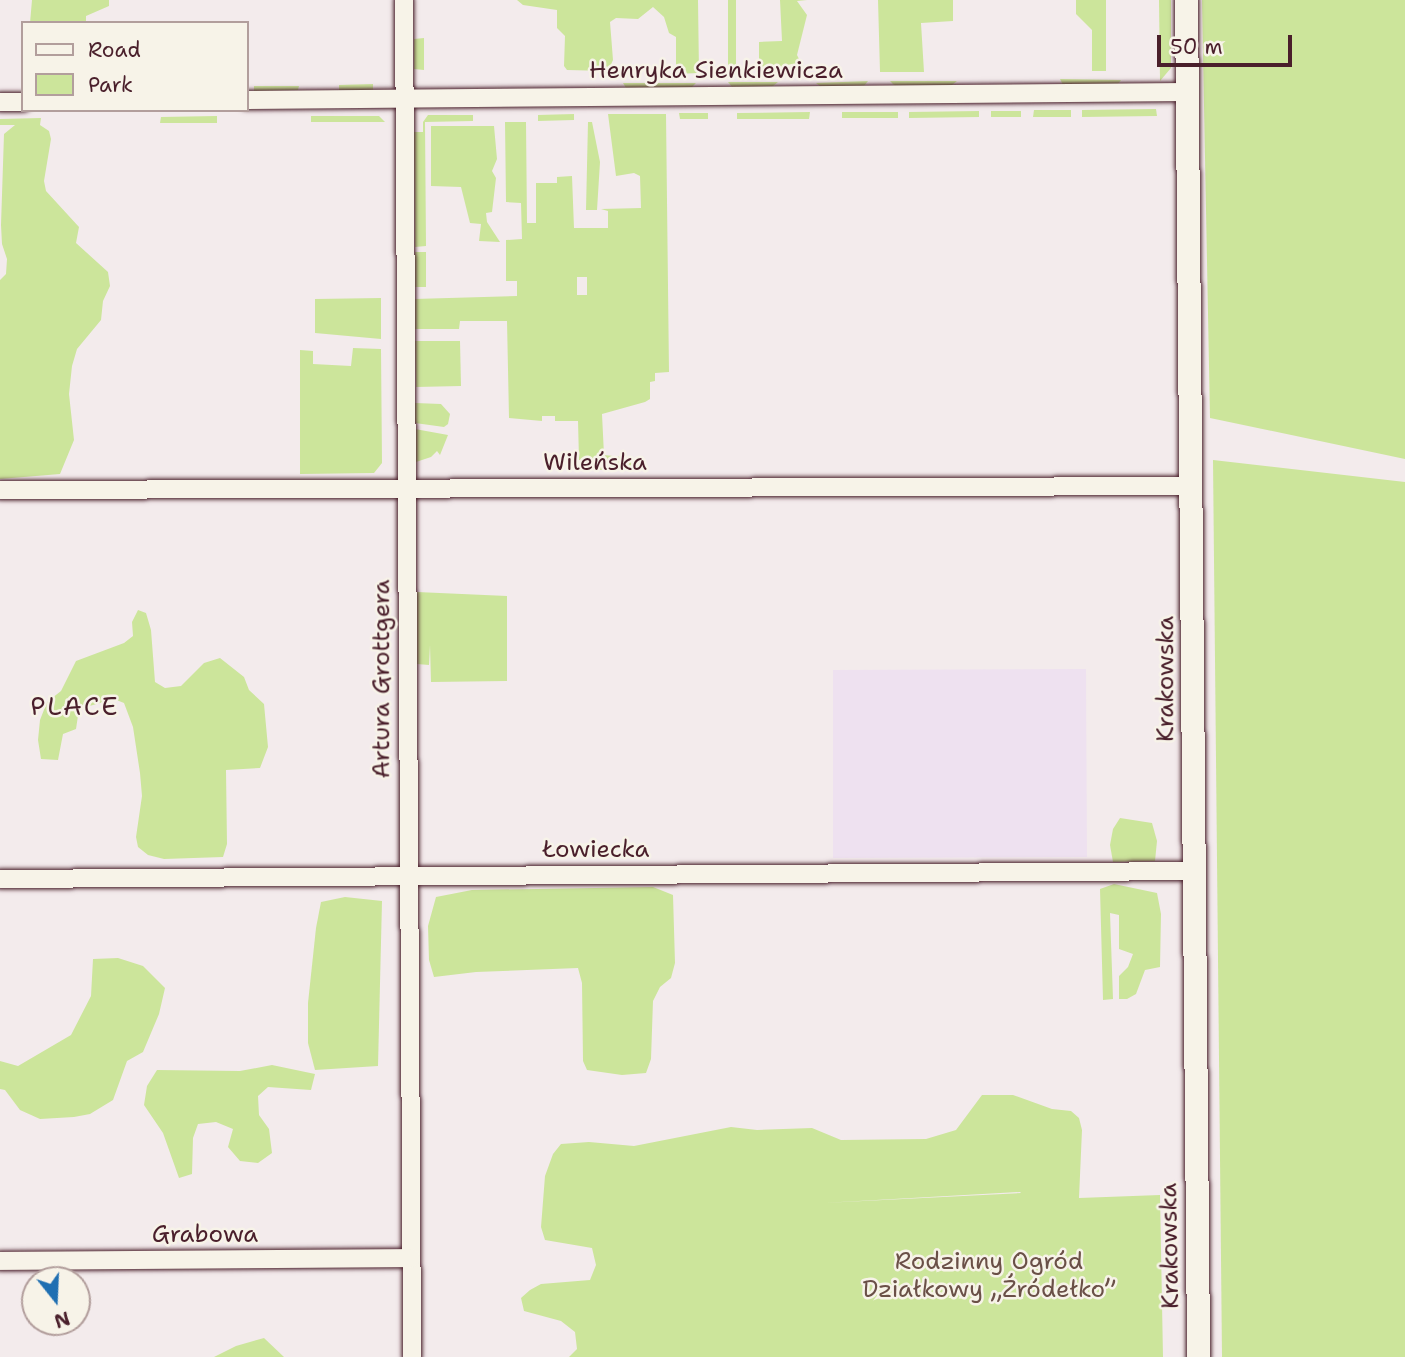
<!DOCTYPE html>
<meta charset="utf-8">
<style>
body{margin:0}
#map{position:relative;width:1405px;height:1357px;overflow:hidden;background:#f3ebec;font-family:"Shantell Sans",sans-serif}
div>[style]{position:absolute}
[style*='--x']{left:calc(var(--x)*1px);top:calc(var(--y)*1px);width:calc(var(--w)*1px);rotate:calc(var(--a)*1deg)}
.built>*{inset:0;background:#eee1f0}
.green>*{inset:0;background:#cce59b}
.roads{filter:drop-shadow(0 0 2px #4a1f2b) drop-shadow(0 0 2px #4a1f2b)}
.minor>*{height:18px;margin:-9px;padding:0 9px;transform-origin:9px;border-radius:9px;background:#f7f3e8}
.tertiary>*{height:23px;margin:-11.5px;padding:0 11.5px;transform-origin:11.5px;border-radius:11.5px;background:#f7f3e8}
span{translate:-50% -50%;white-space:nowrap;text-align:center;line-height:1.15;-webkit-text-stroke:5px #f7f3e8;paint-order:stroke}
.street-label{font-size:24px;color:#4a1f2b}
.park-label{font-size:24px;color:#6a5047}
.neighbourhood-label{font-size:26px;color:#4a1f2b;letter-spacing:2px}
.legend{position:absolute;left:21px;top:21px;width:228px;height:91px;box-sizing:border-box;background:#f7f3e8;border:2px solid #b29e9c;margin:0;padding:9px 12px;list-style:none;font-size:21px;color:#4a1f2b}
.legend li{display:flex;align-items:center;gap:14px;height:35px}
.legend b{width:35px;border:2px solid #b29e9c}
.north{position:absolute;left:21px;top:1266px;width:70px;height:70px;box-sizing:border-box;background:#f7f3e8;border:2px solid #b29e9c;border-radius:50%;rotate:162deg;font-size:19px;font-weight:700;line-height:28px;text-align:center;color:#4a1f2b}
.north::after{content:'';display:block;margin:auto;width:24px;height:32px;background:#1f6fb2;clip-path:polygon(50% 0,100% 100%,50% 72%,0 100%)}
.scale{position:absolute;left:1157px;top:35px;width:135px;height:32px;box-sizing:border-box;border:4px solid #4a1f2b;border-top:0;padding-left:9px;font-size:21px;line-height:24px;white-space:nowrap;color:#4a1f2b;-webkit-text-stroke:5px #f7f3e8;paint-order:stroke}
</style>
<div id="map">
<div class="built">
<i style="clip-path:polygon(1086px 669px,1087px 857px,833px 858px,833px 670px)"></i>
</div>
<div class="green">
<i style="clip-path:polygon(32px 0,109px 0,109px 6px,86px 16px,86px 23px,30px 23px)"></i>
<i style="clip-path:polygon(517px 0,698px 0,699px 73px,676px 74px,676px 37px,669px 33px,664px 17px,653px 7px,638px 19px,616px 18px,610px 22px,613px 60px,608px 71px,567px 70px,564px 66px,565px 36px,557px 28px,557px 10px,523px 5px)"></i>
<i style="clip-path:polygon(728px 0,736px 0,736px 73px,728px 73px)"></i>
<i style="clip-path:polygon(780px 0,807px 0,797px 1px,807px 15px,797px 55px,806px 73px,759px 73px,759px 42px,782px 41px)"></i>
<i style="clip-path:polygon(878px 0,953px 0,953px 21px,921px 23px,924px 72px,880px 72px)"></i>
<i style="clip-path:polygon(1076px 0,1106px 0,1106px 71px,1092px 71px,1092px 30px,1076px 14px)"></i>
<i style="clip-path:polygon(1159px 0,1171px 0,1171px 68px,1160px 81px)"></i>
<i style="clip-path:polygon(1202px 0,1405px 0,1405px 459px,1210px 418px)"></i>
<i style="clip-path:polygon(424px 38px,424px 70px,414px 69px,414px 39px)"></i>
<i style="clip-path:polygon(1060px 79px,1121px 80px,1118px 84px,1063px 85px)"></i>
<i style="clip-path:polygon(868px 81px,864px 86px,821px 87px,816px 83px)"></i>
<i style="clip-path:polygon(890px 81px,957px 81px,952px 85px,895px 86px)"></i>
<i style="clip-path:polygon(728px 82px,778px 82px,773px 86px,733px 88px)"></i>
<i style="clip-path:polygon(623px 83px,696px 83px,692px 87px,626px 88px)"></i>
<i style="clip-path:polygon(373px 84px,373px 90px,339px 90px,339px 85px)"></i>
<i style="clip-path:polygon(254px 86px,299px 86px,298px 90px,254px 91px)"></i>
<i style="clip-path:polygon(1156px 109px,1157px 116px,1082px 117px,1082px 110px)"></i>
<i style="clip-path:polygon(1034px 110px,1071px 110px,1071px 117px,1033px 117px)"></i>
<i style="clip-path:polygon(979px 111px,979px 117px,909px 118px,909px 112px)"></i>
<i style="clip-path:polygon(991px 111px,1021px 111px,1021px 117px,991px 117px)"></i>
<i style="clip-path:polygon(810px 112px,809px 119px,737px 119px,737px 113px)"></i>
<i style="clip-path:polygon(842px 112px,898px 112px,898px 118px,842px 118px)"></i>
<i style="clip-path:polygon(679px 113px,708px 113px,708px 119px,680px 119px)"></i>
<i style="clip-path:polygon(574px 114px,574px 120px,538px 121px,538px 115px)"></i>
<i style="clip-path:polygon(evenodd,608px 114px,666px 114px,669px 372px,655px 373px,655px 381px,650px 382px,650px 399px,645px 402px,602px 414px,604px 455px,631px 458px,632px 470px,589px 470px,589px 460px,579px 460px,578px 421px,555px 421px,555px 416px,542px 416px,542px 421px,509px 418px,507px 321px,460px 321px,459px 329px,415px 329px,414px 299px,517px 296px,517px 281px,506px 281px,506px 240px,522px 239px,521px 203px,506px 202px,505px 122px,526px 122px,527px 223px,536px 223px,536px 183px,557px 183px,557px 177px,572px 176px,574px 228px,608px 228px,608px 211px,601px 209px,641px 208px,640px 176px,634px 173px,616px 176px,608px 114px,577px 277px,587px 277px,587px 295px,577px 295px,577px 277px)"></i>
<i style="clip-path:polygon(428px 115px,473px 115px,473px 121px,425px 122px,426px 246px,415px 247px,414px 132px,423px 132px,423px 122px)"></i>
<i style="clip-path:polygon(217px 116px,217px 123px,160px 123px,161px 117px)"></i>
<i style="clip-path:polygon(311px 116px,379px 116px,385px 122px,311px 122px)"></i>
<i style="clip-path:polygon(41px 118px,40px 125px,49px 131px,51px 139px,44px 181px,46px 191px,79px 227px,76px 243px,108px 272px,110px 286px,103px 301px,101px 320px,77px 349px,72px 366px,69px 394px,74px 440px,60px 474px,0 479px,0 280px,6px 274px,7px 259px,2px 244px,1px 225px,4px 134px,15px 125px,0 125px,0 119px)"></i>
<i style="clip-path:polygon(588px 122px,592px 122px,600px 162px,597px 210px,586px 210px)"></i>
<i style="clip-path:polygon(431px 126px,494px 126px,497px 159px,492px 171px,496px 178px,492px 212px,486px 213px,487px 222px,500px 242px,479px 241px,481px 224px,470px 223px,461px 187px,431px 186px)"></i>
<i style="clip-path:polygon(415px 252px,426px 252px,426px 287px,415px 287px)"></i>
<i style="clip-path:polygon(381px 298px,381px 339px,315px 333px,315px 299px)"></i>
<i style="clip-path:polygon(415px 341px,460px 341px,461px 386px,416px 387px)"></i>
<i style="clip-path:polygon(353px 348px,381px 349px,382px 463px,374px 473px,300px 474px,300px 350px,313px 351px,313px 364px,351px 366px)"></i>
<i style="clip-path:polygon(415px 403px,441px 404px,450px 414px,448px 424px,444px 427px,415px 423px)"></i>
<i style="clip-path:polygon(415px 429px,448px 435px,440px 455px,437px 451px,431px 457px,416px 462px)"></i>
<i style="clip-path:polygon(1213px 460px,1405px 482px,1405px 1357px,1222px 1357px)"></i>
<i style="clip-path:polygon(417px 592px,507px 596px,507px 681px,431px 682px,430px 645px,429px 665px,417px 664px)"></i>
<i style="clip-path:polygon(138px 610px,146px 613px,151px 630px,155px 682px,165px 688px,181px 686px,204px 663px,220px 658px,244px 677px,249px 690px,264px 704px,268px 747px,260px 768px,226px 770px,227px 844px,223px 857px,164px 859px,148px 855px,138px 847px,136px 837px,142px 796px,140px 773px,133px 727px,124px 703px,114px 699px,79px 709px,76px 729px,63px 734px,58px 760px,41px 759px,38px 740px,40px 720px,47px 702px,61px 691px,76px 661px,124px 643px,133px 636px,132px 622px)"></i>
<i style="clip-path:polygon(1120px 818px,1152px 823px,1157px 841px,1155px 861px,1113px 862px,1110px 845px,1113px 829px)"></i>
<i style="clip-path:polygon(1114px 884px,1157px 893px,1161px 914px,1160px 967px,1145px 970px,1136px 994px,1127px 999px,1119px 999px,1119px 976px,1128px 967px,1133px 954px,1119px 949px,1119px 915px,1110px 913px,1113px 999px,1103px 1000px,1100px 889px)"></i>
<i style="clip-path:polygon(653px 887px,673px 895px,675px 963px,671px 978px,660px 987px,653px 1001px,651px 1059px,646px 1073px,622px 1075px,587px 1070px,583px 1061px,582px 983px,578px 968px,476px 972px,434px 977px,429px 960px,428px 926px,436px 897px,472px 890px)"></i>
<i style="clip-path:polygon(345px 897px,382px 901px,378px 1066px,315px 1070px,308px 1043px,308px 1003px,316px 928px,321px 902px)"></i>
<i style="clip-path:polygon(118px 958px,143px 966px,165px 988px,159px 1014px,143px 1052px,127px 1061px,113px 1100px,90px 1114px,74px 1117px,40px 1119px,20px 1110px,5px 1090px,0 1089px,0 1061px,18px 1066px,71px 1035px,91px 996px,93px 959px)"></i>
<i style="clip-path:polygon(272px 1065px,315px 1074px,311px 1090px,268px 1087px,258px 1096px,259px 1115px,269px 1129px,272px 1153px,258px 1163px,240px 1161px,228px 1147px,233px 1129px,216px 1122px,198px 1124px,193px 1138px,192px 1174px,179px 1178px,163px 1133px,144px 1105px,147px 1086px,157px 1070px,240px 1071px)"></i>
<i style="clip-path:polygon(evenodd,982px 1095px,1013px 1095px,1052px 1109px,1071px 1111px,1079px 1118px,1082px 1130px,1079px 1198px,1160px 1195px,1163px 1357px,569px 1357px,577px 1349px,575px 1332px,561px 1321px,524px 1311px,521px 1298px,530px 1290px,541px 1284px,590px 1280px,596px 1265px,592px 1248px,545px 1240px,541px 1227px,545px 1176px,553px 1154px,561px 1144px,589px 1142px,634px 1146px,731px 1127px,757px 1130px,812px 1128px,841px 1140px,926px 1139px,956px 1130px,982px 1095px,1020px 1192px,1021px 1193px,823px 1203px,1020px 1192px)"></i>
<i style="clip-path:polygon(264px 1338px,284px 1357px,214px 1357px,236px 1346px)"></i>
</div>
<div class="roads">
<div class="minor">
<i style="--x:404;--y:0;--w:1357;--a:89.66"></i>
<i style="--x:247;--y:100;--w:939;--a:-0.49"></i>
<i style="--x:0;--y:102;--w:23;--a:0"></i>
<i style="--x:0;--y:490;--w:1189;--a:-0.19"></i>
<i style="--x:0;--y:879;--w:1193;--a:-0.38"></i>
<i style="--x:0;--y:1261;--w:411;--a:-0.4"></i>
</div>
<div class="tertiary">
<i style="--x:1186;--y:0;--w:1357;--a:89.49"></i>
</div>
</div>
<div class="street-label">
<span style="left:716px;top:71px">Henryka Sienkiewicza</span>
<span style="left:595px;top:463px">Wileńska</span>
<span style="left:382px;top:679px;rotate:-90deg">Artura Grottgera</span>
<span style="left:1166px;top:679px;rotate:-90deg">Krakowska</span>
<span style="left:596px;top:850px">Łowiecka</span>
<span style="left:205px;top:1235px">Grabowa</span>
<span style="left:1170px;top:1246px;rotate:-91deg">Krakowska</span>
</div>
<div class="park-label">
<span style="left:989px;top:1276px">Rodzinny Ogród<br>Działkowy „Źródełko”</span>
</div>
<div class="neighbourhood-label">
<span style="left:75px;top:706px">PLACE</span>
</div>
<ul class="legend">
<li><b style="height:9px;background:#f7f3e8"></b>Road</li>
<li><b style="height:19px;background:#cce59b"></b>Park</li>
</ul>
<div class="north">N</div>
<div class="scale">50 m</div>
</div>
